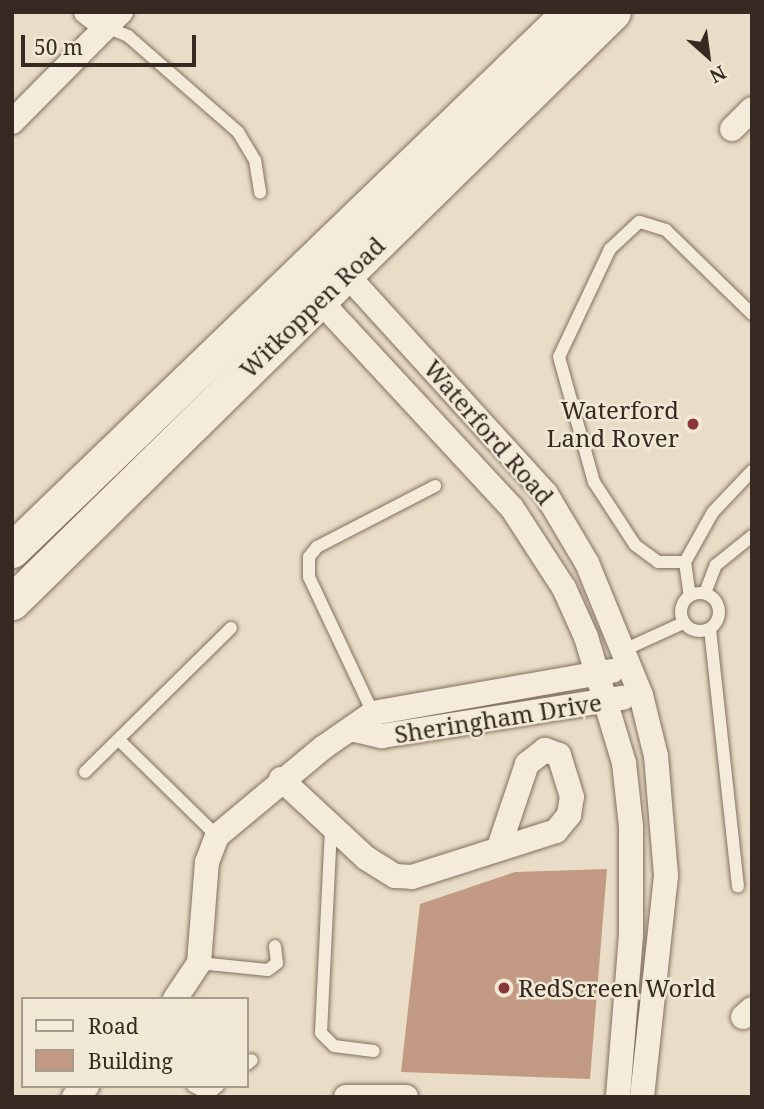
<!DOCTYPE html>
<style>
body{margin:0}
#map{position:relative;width:764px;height:1109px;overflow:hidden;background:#e9ddc7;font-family:"Noto Serif",serif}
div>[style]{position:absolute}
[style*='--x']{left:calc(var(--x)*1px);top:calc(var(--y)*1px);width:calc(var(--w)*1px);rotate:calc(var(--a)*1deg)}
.building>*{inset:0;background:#c29982}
.roads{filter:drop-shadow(0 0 2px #82705f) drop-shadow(0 0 2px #82705f)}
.lane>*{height:12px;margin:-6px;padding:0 6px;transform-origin:6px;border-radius:6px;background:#f5ebda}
.lane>.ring{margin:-6px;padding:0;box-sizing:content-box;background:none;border:12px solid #f5ebda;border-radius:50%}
.street>*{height:24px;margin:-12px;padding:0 12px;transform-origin:12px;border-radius:12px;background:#f5ebda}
.secondary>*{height:35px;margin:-17.5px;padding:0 17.5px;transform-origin:17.5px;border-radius:17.5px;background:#f5ebda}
.dots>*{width:19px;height:19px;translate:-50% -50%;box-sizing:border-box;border:4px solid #f1e8d6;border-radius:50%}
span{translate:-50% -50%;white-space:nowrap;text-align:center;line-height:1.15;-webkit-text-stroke:5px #f1e8d6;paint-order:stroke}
.street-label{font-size:24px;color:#352921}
.poi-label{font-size:24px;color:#352921}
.right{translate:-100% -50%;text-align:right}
.left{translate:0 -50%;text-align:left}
.frame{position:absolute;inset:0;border:14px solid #352921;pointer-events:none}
.legend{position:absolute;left:21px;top:997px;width:228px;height:91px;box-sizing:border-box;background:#f1e8d6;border:2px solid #a69c8e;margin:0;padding:9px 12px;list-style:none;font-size:21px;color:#352921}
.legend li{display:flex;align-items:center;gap:14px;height:35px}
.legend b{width:35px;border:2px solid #a69c8e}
.north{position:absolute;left:673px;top:21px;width:70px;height:70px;-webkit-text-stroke:5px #f1e8d6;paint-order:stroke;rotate:152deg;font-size:19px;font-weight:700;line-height:28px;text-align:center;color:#352921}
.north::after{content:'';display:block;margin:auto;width:24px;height:32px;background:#352921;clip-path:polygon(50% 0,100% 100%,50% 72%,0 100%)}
.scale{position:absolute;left:21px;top:35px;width:175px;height:32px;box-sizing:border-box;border:4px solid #352921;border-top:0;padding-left:9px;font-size:21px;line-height:24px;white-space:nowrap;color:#352921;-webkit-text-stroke:5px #f1e8d6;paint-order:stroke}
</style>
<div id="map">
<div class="building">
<i style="clip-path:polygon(607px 869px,590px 1079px,401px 1072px,420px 904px,515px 872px)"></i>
</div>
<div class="roads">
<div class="lane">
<i style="--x:106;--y:27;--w:24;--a:22"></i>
<i style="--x:128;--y:36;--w:146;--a:41.1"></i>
<i style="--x:238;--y:132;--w:33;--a:59"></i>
<i style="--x:255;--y:160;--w:33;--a:81"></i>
<i style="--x:752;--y:314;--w:120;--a:-135.7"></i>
<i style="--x:666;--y:230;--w:28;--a:-163"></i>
<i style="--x:639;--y:222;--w:40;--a:137"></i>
<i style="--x:610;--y:249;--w:119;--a:115.3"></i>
<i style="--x:559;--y:357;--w:130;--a:74.4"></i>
<i style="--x:594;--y:482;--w:75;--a:56.9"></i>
<i style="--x:635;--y:545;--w:29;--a:36"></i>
<i style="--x:658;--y:562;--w:27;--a:0"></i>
<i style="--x:685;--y:562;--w:57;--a:-60.8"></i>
<i style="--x:713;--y:512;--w:57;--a:-46.4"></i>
<i style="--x:685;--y:562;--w:34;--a:82"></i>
<i class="ring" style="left:681px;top:593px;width:26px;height:26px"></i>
<i style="--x:705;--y:593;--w:30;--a:-69"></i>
<i style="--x:716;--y:565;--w:46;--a:-38.9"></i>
<i style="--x:710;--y:629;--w:259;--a:83.8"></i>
<i style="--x:624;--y:650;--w:65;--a:-24.6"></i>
<i style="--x:373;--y:713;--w:150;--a:-115.2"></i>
<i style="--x:309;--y:577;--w:20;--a:-90"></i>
<i style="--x:309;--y:557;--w:13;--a:-51"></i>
<i style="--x:317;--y:547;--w:133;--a:-27.3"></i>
<i style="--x:119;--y:740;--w:137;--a:44.4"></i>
<i style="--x:85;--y:772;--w:205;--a:-44.6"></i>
<i style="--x:331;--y:828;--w:205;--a:92.8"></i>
<i style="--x:321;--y:1033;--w:18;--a:45"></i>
<i style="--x:334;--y:1046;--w:40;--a:7.1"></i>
<i style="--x:199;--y:963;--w:69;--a:5.8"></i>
<i style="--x:268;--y:970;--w:11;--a:-38"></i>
<i style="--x:277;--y:963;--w:17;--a:-97"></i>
<i style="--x:247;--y:1064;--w:6;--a:-39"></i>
<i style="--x:193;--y:1086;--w:17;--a:28"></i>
<i style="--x:208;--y:1094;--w:13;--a:-39"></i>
</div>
<div class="street">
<i style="--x:86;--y:12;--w:25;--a:37"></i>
<i style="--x:12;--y:122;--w:155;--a:-45.3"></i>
<i style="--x:732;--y:129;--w:28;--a:-45"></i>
<i style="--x:336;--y:263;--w:312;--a:47.7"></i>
<i style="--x:546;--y:494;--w:80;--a:59.3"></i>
<i style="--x:587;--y:563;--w:143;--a:67.8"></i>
<i style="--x:641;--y:695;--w:63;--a:76.2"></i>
<i style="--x:656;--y:756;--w:120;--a:85.2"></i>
<i style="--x:666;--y:876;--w:222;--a:96.2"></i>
<i style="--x:310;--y:290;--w:297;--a:47.2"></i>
<i style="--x:512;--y:508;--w:95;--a:57"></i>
<i style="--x:564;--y:588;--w:54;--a:65.8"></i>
<i style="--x:586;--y:637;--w:132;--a:73.2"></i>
<i style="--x:624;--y:763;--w:63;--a:83.7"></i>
<i style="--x:631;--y:826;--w:109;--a:90"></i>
<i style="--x:631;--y:935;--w:163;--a:94.6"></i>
<i style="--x:355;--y:730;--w:28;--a:13"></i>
<i style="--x:382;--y:736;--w:244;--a:-9"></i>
<i style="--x:281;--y:779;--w:116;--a:42.9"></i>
<i style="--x:366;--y:858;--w:34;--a:32"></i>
<i style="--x:395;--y:876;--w:17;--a:3"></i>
<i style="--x:412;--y:877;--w:151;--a:-17.7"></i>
<i style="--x:556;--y:831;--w:21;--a:-51"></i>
<i style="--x:569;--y:815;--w:18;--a:-81"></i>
<i style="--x:572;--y:797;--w:44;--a:-107.2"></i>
<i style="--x:559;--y:755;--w:15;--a:-160"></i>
<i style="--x:545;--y:750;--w:23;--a:142"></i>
<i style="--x:527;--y:764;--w:88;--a:108.6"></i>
<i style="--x:175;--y:999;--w:43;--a:-56.3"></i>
<i style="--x:199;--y:963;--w:101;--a:-85.5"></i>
<i style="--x:207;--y:862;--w:28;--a:-69"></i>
<i style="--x:217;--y:836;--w:139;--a:-39.8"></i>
<i style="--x:324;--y:747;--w:60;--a:-34.8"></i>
<i style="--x:373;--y:713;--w:243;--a:-10"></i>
<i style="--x:743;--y:1017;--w:12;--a:-42"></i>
<i style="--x:74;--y:1097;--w:17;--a:-40"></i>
<i style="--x:346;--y:1097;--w:60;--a:0"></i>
</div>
<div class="secondary">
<i style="--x:12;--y:550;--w:775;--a:-43.95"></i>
<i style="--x:12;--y:602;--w:842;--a:-44.47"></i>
</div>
</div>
<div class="dots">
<i style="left:693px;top:424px;background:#8a363b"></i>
<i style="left:504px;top:988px;background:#8a363b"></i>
</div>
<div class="street-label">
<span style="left:312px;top:307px;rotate:-44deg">Witkoppen Road</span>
<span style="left:489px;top:432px;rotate:49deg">Waterford Road</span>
<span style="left:498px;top:718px;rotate:-9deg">Sheringham Drive</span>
</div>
<div class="poi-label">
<span class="right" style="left:679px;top:424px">Waterford<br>Land Rover</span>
<span class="left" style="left:518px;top:988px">RedScreen World</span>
</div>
<div class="frame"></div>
<ul class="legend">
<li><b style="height:9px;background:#f5ebda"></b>Road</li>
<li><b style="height:19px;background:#c29982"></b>Building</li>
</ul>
<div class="north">N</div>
<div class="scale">50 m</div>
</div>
